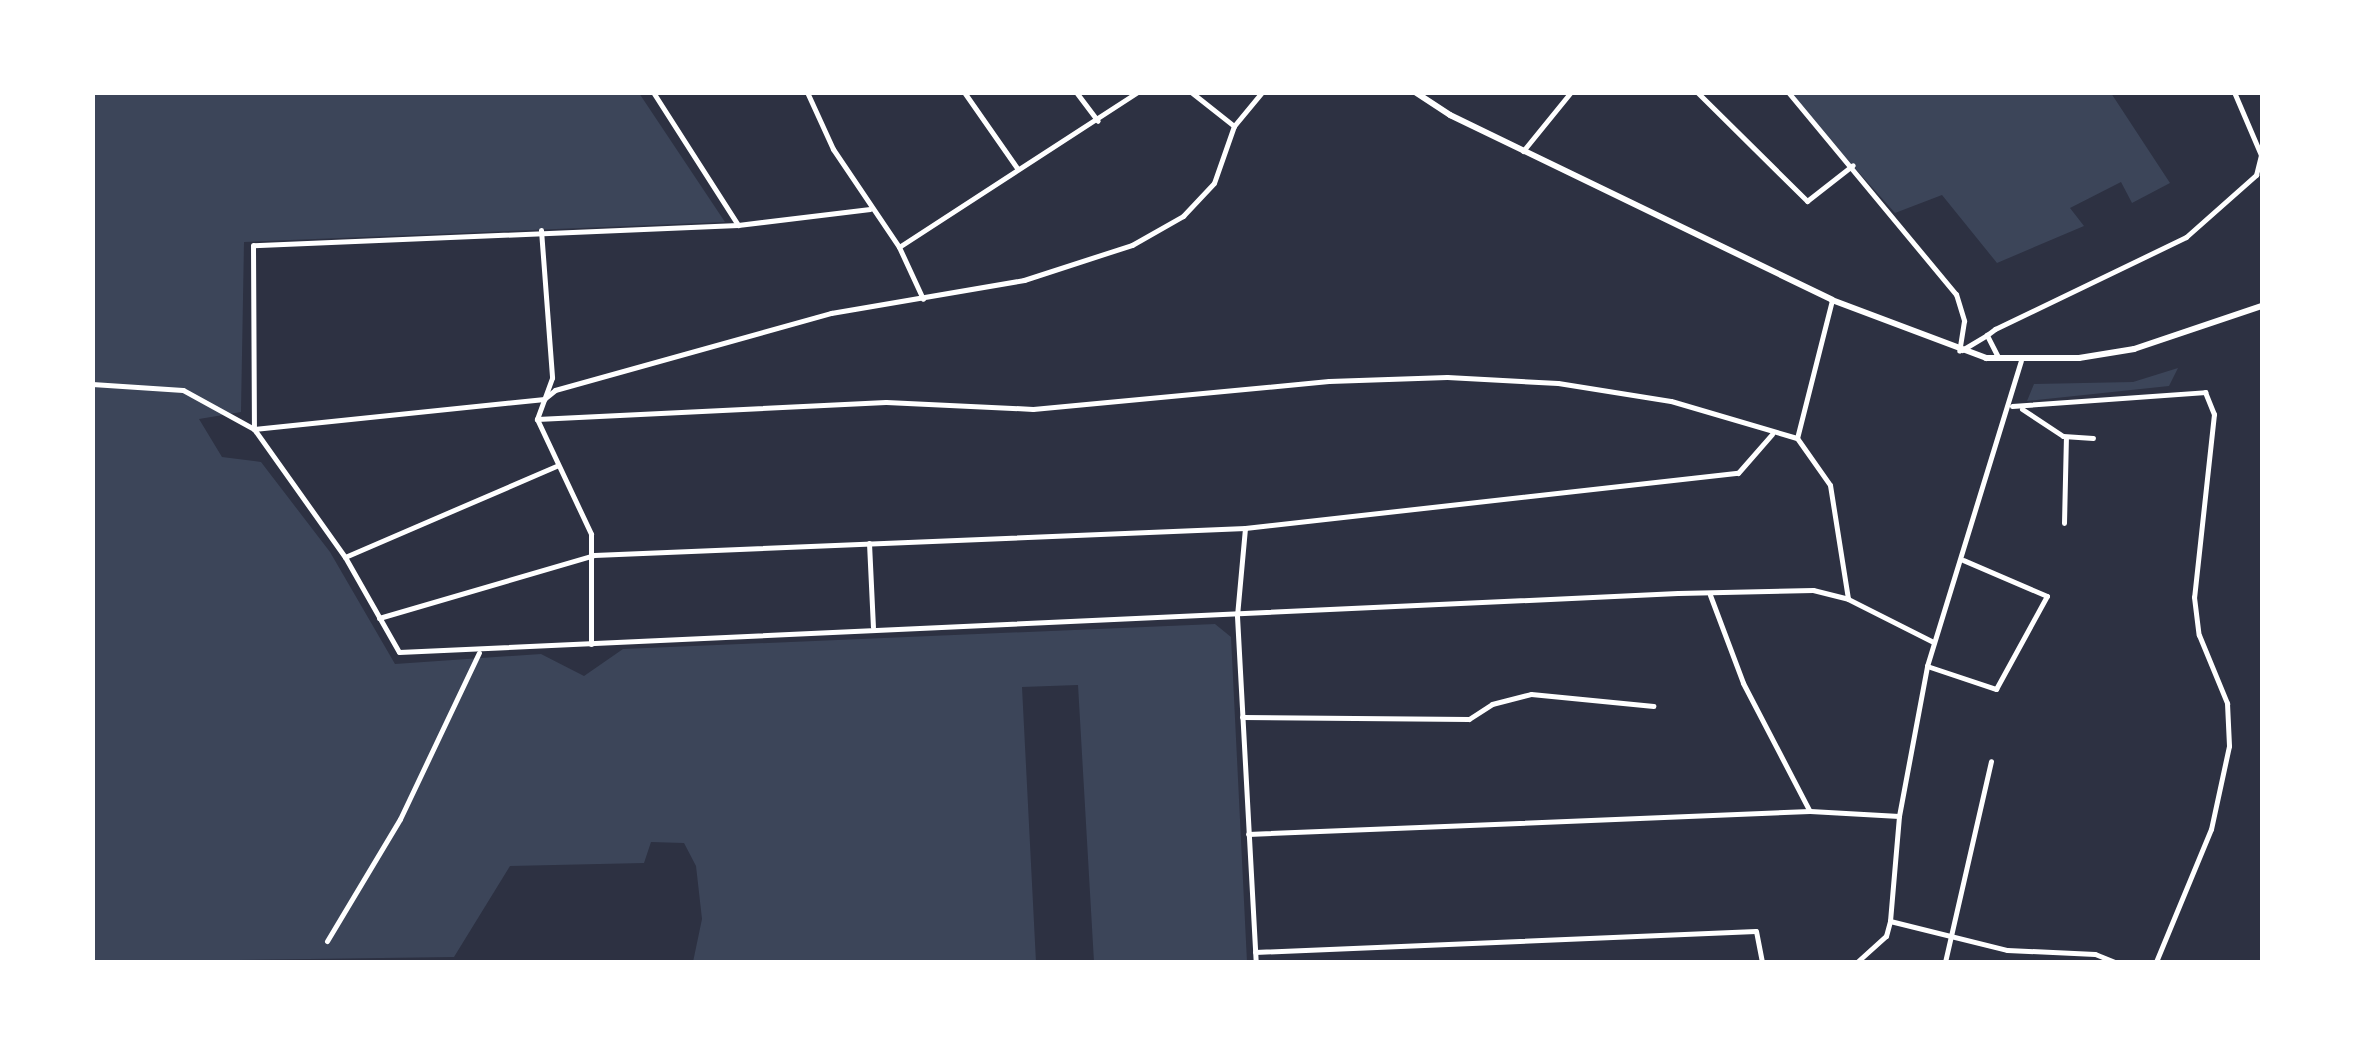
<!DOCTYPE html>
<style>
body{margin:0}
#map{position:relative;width:2355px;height:1055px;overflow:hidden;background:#2d3142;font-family:Roboto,sans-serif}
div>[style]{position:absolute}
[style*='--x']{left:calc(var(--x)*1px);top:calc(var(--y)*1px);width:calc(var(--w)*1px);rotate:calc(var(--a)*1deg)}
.green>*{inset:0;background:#3c4559}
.minor>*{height:5px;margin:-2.5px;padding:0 2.5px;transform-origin:2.5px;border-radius:2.5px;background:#fff}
.secondary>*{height:6px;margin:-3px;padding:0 3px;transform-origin:3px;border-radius:3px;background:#fff}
span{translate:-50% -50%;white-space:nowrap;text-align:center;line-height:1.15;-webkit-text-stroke:9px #fff;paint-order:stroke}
.frame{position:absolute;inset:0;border:95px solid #fff;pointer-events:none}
</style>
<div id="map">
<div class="green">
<i style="clip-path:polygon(92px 93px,639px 93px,725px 222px,244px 242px,241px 412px,199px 419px,222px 457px,261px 462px,330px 552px,395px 664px,541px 654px,584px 676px,623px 649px,1215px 624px,1231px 637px,1247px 962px,1094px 962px,1078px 685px,1022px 687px,1036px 962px,693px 962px,702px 919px,696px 866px,684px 843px,651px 842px,644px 863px,510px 866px,454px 957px,93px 962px)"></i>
<i style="clip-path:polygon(1788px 93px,2111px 93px,2170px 183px,2132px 203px,2121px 182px,2070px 208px,2084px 226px,1997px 263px,1942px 195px,1895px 213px)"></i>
<i style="clip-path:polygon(2178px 368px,2169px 386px,2027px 401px,2034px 384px,2133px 382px)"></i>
</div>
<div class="minor">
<i style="--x:653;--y:92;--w:158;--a:57.4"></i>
<i style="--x:807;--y:92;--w:63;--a:65.5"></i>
<i style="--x:833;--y:149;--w:118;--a:56"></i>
<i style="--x:899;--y:247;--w:57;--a:65.2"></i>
<i style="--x:964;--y:92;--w:93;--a:55.1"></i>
<i style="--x:1076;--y:92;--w:36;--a:53"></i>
<i style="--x:1191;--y:92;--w:55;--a:38.3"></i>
<i style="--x:1697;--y:92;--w:155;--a:44.7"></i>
<i style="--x:1807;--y:201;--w:58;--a:-38"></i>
<i style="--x:1788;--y:92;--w:263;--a:50.3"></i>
<i style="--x:1956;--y:294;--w:28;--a:73"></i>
<i style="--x:1964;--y:321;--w:30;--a:99"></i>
<i style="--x:1523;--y:151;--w:76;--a:-50.9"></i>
<i style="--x:870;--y:209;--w:133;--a:173.1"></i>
<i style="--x:738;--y:225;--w:485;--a:177.6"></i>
<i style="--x:253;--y:245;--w:184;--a:89.7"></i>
<i style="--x:254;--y:429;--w:157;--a:54.6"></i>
<i style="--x:345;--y:557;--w:109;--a:60.4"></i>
<i style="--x:399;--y:652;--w:1280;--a:-2.64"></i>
<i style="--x:1678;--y:593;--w:135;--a:-1.3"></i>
<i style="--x:1813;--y:590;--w:36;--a:14"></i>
<i style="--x:541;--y:230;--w:148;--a:85.7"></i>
<i style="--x:552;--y:378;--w:44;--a:110.1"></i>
<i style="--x:537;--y:419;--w:127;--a:64.8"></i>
<i style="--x:591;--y:534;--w:110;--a:90"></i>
<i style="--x:899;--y:247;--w:285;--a:-33"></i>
<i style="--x:1832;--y:300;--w:142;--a:104.2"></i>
<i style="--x:1797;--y:438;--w:57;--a:54.9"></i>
<i style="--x:1830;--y:485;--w:115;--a:81"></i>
<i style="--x:1848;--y:599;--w:95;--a:26.8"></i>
<i style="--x:1962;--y:350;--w:29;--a:-31"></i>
<i style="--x:1998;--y:357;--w:25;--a:-117"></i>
<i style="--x:1987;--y:335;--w:10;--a:-37"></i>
<i style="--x:1995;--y:329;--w:212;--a:-25.7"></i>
<i style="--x:2186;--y:237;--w:94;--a:-41.5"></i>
<i style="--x:2256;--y:175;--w:21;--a:-76"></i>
<i style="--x:2261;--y:155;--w:69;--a:-113.2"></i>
<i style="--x:92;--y:384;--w:91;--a:3.8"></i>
<i style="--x:183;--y:390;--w:81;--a:28.8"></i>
<i style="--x:254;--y:429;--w:292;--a:-5.9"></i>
<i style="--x:544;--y:399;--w:14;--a:-39"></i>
<i style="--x:555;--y:390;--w:287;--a:-15.6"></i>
<i style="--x:831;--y:313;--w:196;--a:-9.7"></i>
<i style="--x:1024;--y:280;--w:114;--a:-18"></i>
<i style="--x:1132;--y:245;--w:59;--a:-29.6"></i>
<i style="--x:1183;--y:216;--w:45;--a:-46.8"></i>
<i style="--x:1214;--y:183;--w:60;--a:-70.7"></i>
<i style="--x:1234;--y:126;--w:44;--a:-50.5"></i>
<i style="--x:2012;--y:406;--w:194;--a:-4.1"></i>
<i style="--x:2205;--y:392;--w:24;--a:68"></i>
<i style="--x:2214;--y:414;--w:184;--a:96.2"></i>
<i style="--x:2194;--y:597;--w:38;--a:83"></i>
<i style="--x:2199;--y:635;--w:74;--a:67.6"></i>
<i style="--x:2227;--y:703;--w:43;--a:87.3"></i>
<i style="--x:2229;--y:746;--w:85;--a:102.2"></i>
<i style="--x:2211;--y:829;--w:144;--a:112.5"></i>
<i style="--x:2022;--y:409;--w:49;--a:33.4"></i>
<i style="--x:2063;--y:436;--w:30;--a:4"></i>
<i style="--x:537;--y:419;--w:349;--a:-2.8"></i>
<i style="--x:886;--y:402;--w:147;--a:2.7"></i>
<i style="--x:1033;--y:409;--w:297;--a:-5.4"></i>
<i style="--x:1329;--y:381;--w:118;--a:-1.9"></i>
<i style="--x:1447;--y:377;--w:111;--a:3.1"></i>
<i style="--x:1558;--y:383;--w:114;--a:9.1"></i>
<i style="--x:1671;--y:401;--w:131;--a:16.4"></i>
<i style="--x:2064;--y:523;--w:86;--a:-88.7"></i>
<i style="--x:1245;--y:528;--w:88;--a:95.2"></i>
<i style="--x:1237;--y:616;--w:347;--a:86.9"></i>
<i style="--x:869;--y:543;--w:84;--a:87.3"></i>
<i style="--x:345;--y:557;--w:230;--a:-23.3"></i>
<i style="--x:1710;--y:595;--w:94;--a:69.4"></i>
<i style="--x:1743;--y:683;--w:143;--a:62.5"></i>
<i style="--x:379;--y:618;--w:224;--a:-16.3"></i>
<i style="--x:594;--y:555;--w:652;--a:-2.37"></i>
<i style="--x:1245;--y:528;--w:496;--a:-6.4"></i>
<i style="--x:1738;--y:473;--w:52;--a:-48.9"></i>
<i style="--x:1927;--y:666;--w:73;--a:18.4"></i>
<i style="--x:1996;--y:689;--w:106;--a:-61.3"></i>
<i style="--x:2047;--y:596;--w:91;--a:-156.8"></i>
<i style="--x:1242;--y:717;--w:227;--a:0.5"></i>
<i style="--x:1469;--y:719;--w:27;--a:-33"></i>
<i style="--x:1492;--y:704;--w:40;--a:-14.4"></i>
<i style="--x:1531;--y:694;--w:123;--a:5.6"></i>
<i style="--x:1248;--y:834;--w:562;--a:-2.34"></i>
<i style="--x:1810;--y:811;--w:89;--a:3.2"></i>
<i style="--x:1890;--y:921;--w:121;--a:13.9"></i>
<i style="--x:2007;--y:950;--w:88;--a:2.6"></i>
<i style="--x:2095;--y:954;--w:22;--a:22"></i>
<i style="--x:327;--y:941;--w:142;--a:-59.1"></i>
<i style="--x:400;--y:819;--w:184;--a:-64.6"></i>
<i style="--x:1255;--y:952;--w:501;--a:-2.4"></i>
<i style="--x:1756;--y:931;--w:32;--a:79"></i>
<i style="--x:1857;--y:962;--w:39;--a:-42"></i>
<i style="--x:1886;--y:936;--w:16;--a:-75"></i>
<i style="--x:1890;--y:921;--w:105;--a:-85.1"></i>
<i style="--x:1899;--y:816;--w:153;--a:-79.4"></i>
<i style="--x:1927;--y:666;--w:319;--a:-72.9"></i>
<i style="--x:1945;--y:962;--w:206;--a:-77.1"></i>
</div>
<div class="secondary">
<i style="--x:1415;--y:92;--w:42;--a:33.3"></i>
<i style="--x:1450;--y:115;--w:424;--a:25.8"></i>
<i style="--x:1832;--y:300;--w:165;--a:20.6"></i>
<i style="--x:1986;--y:358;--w:93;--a:0"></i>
<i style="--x:2079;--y:358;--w:56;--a:-9.3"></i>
<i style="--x:2134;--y:349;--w:135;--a:-18.6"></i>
</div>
<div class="frame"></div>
</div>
